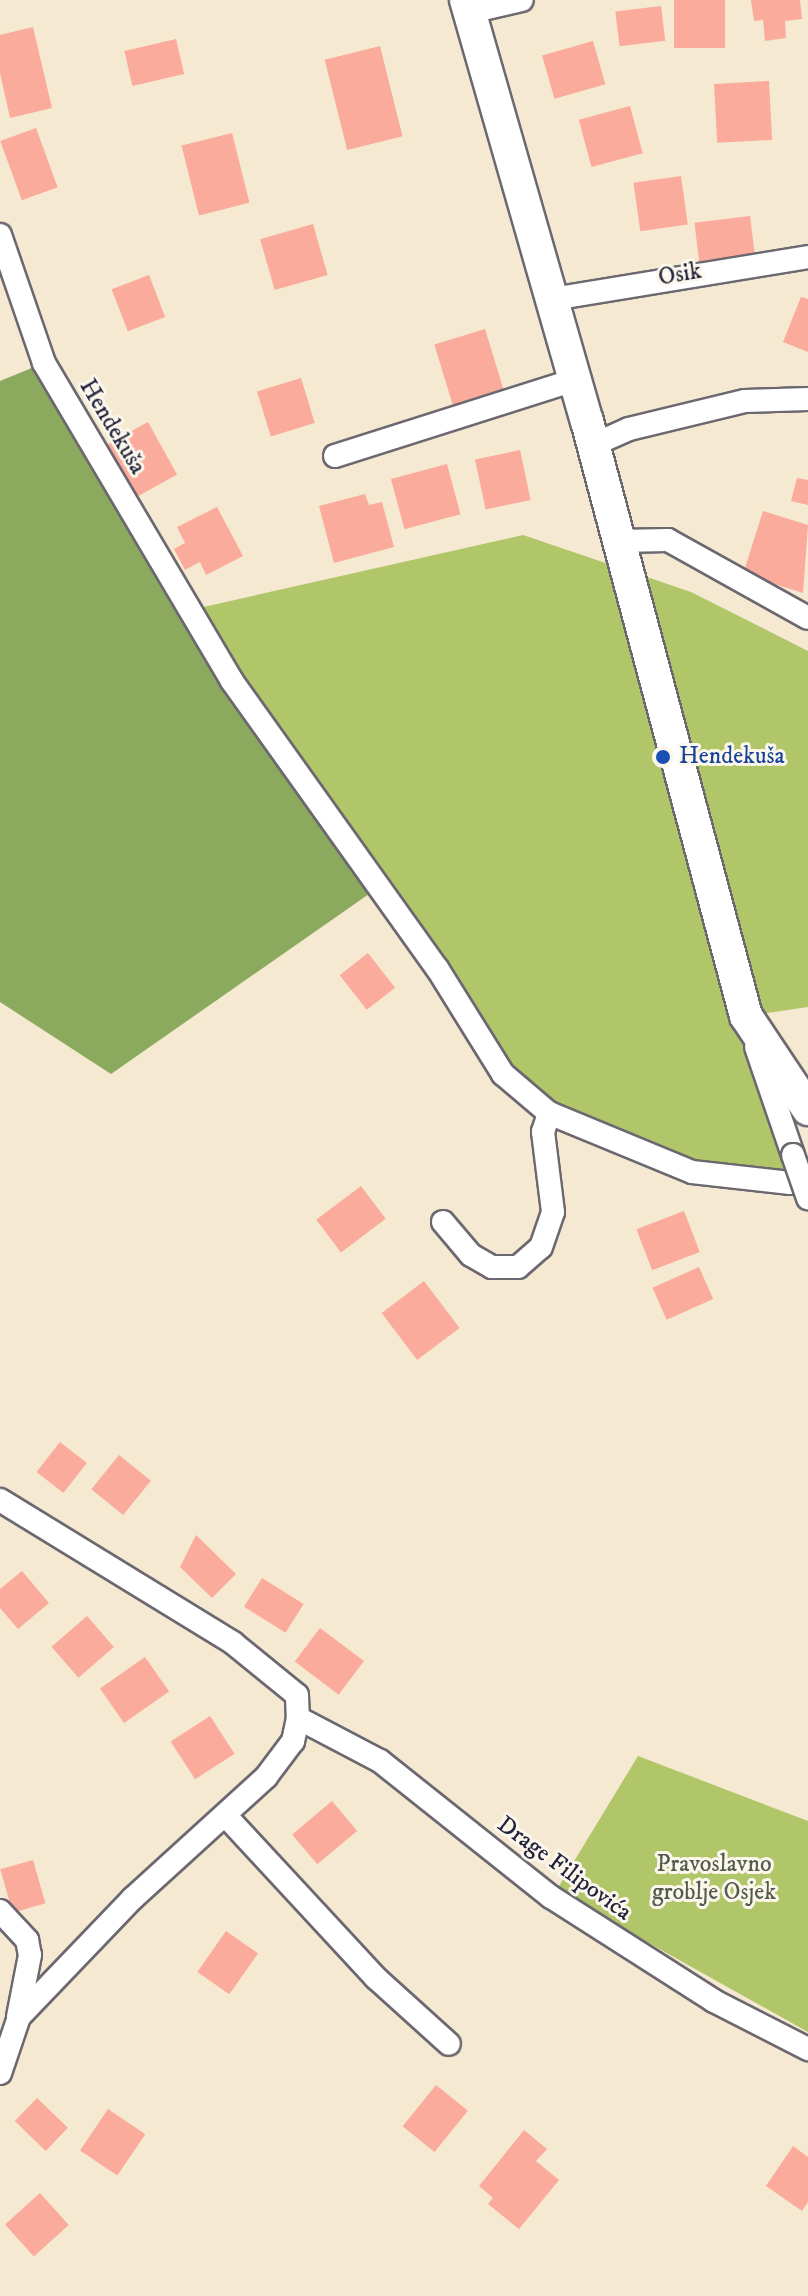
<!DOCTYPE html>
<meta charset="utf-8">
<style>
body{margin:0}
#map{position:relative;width:808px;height:2296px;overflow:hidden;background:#f5e9d2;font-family:"IM FELL DW Pica",serif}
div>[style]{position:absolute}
.green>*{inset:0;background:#b1c569}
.forest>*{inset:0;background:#8caa5d}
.building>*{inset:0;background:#fbab9b;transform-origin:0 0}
.roads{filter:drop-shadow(2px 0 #6c6870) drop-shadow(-2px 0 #6c6870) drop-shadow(0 2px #6c6870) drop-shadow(0 -2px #6c6870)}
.street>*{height:22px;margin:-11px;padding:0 11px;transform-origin:11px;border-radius:11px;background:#fff}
.secondary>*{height:32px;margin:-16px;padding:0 16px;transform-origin:16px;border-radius:16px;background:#fff}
.bridges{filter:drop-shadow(2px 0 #6c6870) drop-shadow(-2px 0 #6c6870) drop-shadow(0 2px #6c6870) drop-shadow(0 -2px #6c6870)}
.street-bridge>*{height:22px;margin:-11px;padding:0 11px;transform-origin:11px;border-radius:11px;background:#fff}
.dots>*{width:22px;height:22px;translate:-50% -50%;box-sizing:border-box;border:4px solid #fbf7ec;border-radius:50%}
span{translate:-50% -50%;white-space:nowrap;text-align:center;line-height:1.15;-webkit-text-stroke:6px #fbf7ec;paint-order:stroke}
.street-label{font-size:24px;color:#22223b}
.transit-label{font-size:24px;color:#164399}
.left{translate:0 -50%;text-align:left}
.park-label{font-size:24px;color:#545b4b}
</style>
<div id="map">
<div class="green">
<div style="clip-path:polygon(523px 535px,691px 592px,808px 651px,808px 1007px,746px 1016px,790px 1183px,692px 1172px,605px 1140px,503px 1074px,190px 610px)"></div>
<div style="clip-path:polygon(638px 1756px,808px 1821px,808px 2032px,556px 1891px)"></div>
</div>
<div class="forest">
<div style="clip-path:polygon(44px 363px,232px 681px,379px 887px,111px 1074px,0 1002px,0 381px)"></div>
</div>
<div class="building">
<div style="left:674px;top:0;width:51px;height:48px"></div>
<div style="clip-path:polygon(751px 0,800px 0,802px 19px,785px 21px,786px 38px,765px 41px,763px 20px,754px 21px)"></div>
<div style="left:661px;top:6px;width:35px;height:46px;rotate:83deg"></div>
<div style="clip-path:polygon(33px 27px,52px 108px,10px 118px,0 73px,0 35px)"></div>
<div style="left:176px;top:39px;width:36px;height:53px;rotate:77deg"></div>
<div style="left:593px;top:41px;width:45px;height:53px;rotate:74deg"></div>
<div style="left:380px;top:46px;width:93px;height:57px;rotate:76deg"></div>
<div style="left:769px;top:81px;width:59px;height:55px;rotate:87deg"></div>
<div style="left:630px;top:106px;width:49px;height:53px;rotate:75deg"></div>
<div style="left:36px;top:128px;width:63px;height:38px;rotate:70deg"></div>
<div style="left:232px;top:133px;width:72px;height:52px;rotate:76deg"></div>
<div style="left:681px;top:176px;width:49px;height:48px;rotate:82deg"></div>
<div style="left:750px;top:216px;width:39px;height:56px;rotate:83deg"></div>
<div style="left:313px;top:224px;width:53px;height:55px;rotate:74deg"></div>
<div style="left:149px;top:275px;width:45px;height:40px;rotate:69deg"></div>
<div style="clip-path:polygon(801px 297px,808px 299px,808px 352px,783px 342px)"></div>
<div style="left:485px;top:329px;width:63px;height:53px;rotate:73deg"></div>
<div style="left:301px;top:378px;width:47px;height:46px;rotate:73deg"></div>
<div style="left:148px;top:422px;width:60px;height:47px;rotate:61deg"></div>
<div style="left:520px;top:450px;width:51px;height:46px;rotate:78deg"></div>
<div style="left:447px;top:464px;width:52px;height:58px;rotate:75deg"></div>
<div style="clip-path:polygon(797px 478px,808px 480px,808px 505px,791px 501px)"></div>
<div style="clip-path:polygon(365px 494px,369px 505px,382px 502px,394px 547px,334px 563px,319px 506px)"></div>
<div style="clip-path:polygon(217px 507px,243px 556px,206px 575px,200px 562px,185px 570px,174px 549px,185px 543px,177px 527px)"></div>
<div style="clip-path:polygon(763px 511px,808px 525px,803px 593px,743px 574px)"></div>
<div style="left:368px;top:953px;width:44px;height:36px;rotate:52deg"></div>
<div style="left:361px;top:1186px;width:41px;height:56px;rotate:53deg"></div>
<div style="left:684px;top:1211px;width:44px;height:51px;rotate:69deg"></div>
<div style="left:699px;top:1267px;width:35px;height:51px;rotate:66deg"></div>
<div style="left:424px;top:1281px;width:59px;height:53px;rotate:53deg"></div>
<div style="left:60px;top:1442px;width:34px;height:38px;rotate:38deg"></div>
<div style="left:119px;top:1455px;width:41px;height:44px;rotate:39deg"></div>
<div style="clip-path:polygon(196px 1535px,236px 1574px,212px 1598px,180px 1567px)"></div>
<div style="clip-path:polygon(22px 1571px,49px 1603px,18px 1629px,0 1608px,0 1589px)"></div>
<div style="left:262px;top:1578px;width:49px;height:34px;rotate:32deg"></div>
<div style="left:87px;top:1616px;width:41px;height:47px;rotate:49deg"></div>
<div style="left:320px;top:1628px;width:55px;height:42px;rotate:37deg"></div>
<div style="left:145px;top:1657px;width:42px;height:55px;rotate:55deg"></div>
<div style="left:210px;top:1716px;width:45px;height:47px;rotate:57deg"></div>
<div style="left:332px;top:1801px;width:39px;height:52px;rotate:50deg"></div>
<div style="left:33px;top:1860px;width:45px;height:34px;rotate:74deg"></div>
<div style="left:226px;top:1931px;width:39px;height:50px;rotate:35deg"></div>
<div style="left:436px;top:2085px;width:41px;height:53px;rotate:39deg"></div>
<div style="left:37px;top:2098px;width:43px;height:32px;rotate:44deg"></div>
<div style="left:108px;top:2109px;width:45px;height:50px;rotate:34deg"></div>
<div style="clip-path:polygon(524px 2130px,547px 2149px,536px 2161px,559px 2180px,519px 2229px,488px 2204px,493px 2198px,479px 2186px)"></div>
<div style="clip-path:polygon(793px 2146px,808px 2157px,808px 2202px,802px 2211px,766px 2186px)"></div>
<div style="left:40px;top:2193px;width:43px;height:47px;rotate:48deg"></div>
</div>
<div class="roads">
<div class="street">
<div style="left:470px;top:12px;width:53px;rotate:-13deg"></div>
<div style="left:0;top:235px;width:135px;rotate:71deg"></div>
<div style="left:44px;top:363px;width:369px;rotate:59.4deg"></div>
<div style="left:232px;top:681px;width:353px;rotate:54.5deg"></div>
<div style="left:437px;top:968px;width:125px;rotate:58.1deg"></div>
<div style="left:503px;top:1074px;width:60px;rotate:40.3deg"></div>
<div style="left:549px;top:1113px;width:155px;rotate:22.4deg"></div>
<div style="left:692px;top:1172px;width:99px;rotate:6.4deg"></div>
<div style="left:790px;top:1183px;width:18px;rotate:-9deg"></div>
<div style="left:552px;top:299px;width:259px;rotate:-9.3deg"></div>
<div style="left:593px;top:445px;width:39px;rotate:-24deg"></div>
<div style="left:629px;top:429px;width:119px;rotate:-13.6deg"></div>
<div style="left:745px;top:401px;width:63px;rotate:-1.8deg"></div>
<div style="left:335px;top:456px;width:252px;rotate:-17.6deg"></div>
<div style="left:620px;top:541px;width:48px;rotate:-1.2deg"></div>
<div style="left:668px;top:540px;width:160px;rotate:29.1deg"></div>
<div style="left:756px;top:1047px;width:114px;rotate:71.1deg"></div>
<div style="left:443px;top:1222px;width:43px;rotate:49.7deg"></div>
<div style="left:471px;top:1255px;width:24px;rotate:30deg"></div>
<div style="left:492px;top:1267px;width:26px"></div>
<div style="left:518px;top:1267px;width:30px;rotate:-41deg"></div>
<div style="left:541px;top:1247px;width:37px;rotate:-71deg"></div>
<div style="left:553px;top:1212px;width:81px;rotate:-97.1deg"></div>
<div style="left:543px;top:1132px;width:20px;rotate:-72deg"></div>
<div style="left:0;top:1500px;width:273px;rotate:31.5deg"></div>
<div style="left:233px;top:1643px;width:82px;rotate:39.1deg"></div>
<div style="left:297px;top:1695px;width:23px;rotate:88deg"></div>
<div style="left:298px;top:1718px;width:24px;rotate:102deg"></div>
<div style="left:293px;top:1741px;width:45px;rotate:126.9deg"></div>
<div style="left:266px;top:1777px;width:180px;rotate:137.7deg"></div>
<div style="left:133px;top:1898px;width:165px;rotate:133.8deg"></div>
<div style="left:19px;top:2017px;width:59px;rotate:108.7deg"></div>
<div style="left:298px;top:1718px;width:93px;rotate:27.7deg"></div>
<div style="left:380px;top:1761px;width:218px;rotate:38.5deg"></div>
<div style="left:551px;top:1897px;width:193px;rotate:32.5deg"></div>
<div style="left:714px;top:2001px;width:106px;rotate:27.1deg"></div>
<div style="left:226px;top:1816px;width:221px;rotate:47.2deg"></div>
<div style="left:376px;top:1978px;width:98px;rotate:42.1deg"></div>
<div style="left:0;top:1911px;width:40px;rotate:47deg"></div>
<div style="left:27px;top:1940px;width:15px;rotate:79deg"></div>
<div style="left:30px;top:1955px;width:63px;rotate:101deg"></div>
</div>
<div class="secondary">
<div style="left:466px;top:0;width:438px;rotate:74deg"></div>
<div style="left:587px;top:421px;width:616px;rotate:75.04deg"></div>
<div style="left:746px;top:1016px;width:112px;rotate:56.3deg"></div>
</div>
</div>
<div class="bridges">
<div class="street-bridge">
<div style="left:793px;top:1155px;width:46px;rotate:70.8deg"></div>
</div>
</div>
<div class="dots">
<div style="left:663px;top:757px;background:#1a4fb4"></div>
</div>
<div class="street-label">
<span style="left:680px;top:275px;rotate:-10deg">Osik</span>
<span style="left:112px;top:427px;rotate:59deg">Hendekuša</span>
<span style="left:564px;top:1869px;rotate:36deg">Drage Filipovića</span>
</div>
<div class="transit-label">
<span class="left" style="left:679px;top:757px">Hendekuša</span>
</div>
<div class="park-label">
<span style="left:714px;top:1879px">Pravoslavno<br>groblje Osjek</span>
</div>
</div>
